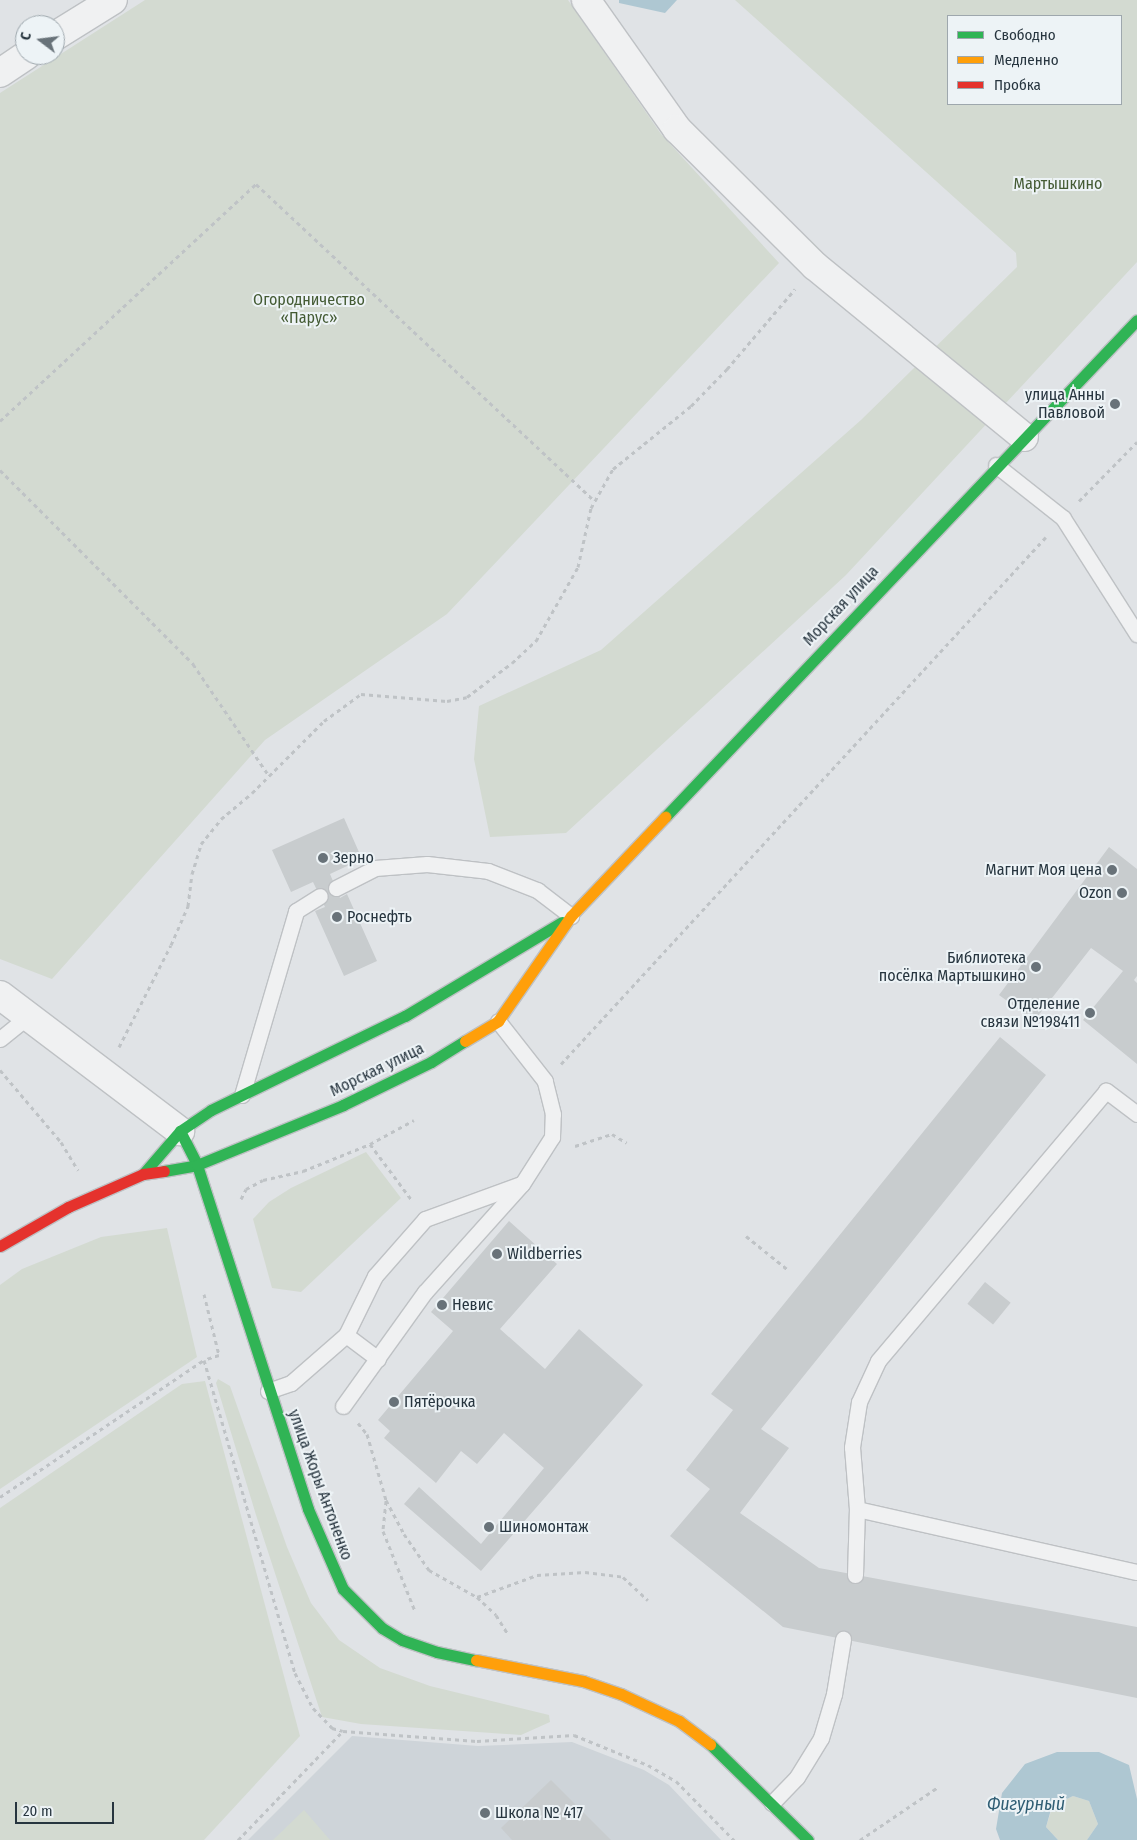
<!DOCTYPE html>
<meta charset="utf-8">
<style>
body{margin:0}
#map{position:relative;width:1137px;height:1840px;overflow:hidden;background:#e0e3e6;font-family:"Fira Sans Condensed",sans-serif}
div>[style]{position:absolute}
.built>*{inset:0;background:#ced4d9}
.green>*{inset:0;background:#d3dad1}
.water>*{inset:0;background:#aec7d2}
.building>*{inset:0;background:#c8ccce;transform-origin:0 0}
.path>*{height:3px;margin-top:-1.5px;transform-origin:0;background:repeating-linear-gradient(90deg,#bfc3c6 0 4px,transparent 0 8px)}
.roads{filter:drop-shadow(1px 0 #bec1c4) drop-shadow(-1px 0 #bec1c4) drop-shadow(0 1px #bec1c4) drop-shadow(0 -1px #bec1c4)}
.lane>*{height:15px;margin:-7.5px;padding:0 7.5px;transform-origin:7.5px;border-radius:7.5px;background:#f0f1f2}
.street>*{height:28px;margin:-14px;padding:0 14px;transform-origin:14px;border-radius:14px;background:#f0f1f2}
.fast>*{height:11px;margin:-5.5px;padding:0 5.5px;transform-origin:5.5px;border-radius:5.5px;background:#30b455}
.slow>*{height:11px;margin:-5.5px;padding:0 5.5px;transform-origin:5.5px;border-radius:5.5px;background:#ff9f0a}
.jam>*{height:11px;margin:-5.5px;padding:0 5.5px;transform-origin:5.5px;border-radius:5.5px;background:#e5322d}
.dots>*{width:14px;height:14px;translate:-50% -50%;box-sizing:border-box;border:2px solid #edf3f6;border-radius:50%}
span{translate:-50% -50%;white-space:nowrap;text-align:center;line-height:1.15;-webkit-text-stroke:4px #edf3f6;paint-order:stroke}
.park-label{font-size:16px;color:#445b34}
.poi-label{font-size:16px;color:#27353f}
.right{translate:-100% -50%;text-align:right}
.left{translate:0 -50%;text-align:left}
.street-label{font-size:16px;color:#27353f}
.water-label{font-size:18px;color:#305e74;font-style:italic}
.legend{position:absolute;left:947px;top:15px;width:175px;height:90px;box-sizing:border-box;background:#edf3f6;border:1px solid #9ea7ad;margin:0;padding:6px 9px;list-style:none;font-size:15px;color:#27353f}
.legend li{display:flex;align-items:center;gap:10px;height:25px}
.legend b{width:25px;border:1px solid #9ea7ad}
.north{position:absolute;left:15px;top:15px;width:50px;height:50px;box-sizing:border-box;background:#edf3f6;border:1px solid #9ea7ad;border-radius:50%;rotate:285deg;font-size:14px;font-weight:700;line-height:20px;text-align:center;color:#27353f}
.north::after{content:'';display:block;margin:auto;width:18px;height:22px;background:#687279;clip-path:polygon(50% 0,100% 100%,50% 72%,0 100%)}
.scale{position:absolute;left:15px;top:1802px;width:99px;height:22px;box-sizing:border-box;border:2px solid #27353f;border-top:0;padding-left:6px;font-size:15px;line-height:18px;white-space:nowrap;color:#27353f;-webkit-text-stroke:4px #edf3f6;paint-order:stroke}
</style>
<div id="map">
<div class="built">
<div style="clip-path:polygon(352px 1736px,478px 1746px,572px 1742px,644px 1770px,669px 1785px,721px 1840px,248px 1840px)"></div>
</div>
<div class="green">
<div style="clip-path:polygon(145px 0,568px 0,661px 134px,779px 263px,447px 614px,265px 740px,52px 979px,0 959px,0 93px)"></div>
<div style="clip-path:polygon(evenodd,735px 0,1137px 0,1137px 262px,846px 575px,566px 833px,490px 837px,474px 759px,479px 706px,601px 650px,861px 420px,1017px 267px,1016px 253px,735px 0,948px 16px,1121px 16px,1121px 104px,948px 104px,948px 16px)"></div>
<div style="clip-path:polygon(366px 1152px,401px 1198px,301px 1292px,272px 1288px,253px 1219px,269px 1202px,291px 1188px)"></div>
<div style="clip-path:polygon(167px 1228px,197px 1357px,0 1489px,0 1285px,22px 1269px,101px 1237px)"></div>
<div style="clip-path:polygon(218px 1379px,230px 1386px,287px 1547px,311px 1603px,339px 1640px,380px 1668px,430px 1686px,549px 1715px,550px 1722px,521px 1735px,361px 1724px,322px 1717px,256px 1515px,216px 1383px)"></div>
<div style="clip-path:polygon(205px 1381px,300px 1736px,204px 1840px,0 1840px,0 1508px,182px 1384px)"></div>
<div style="clip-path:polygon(1073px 1796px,1089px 1801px,1098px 1824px,1087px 1840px,1058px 1840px,1046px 1827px,1053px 1805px)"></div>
<div style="clip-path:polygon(304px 1810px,330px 1840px,273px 1840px)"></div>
</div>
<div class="water">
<div style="clip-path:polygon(619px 0,677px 0,665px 13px,619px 3px)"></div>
<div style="clip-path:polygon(1057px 1752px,1099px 1752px,1129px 1765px,1137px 1799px,1137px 1840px,1087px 1840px,1098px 1824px,1089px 1801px,1073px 1796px,1052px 1806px,1046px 1827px,1058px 1840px,1000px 1840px,996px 1829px,1002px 1793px,1025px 1764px)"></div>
</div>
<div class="building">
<div style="clip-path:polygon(344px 818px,362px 859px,330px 874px,340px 898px,347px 894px,377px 961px,344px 976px,315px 911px,325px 907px,313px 882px,291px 892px,272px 850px)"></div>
<div style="clip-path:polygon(1109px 847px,1137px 869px,1137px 976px,1134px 980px,1137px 983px,1137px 1064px,1083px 1020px,1123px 971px,1091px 948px,1034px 1021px,999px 995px)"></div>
<div style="clip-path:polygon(1000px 1037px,1046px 1075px,761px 1429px,789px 1448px,740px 1513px,819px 1568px,1137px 1627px,1137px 1698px,783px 1627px,670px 1536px,710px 1489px,686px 1470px,733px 1410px,711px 1394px)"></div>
<div style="clip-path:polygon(509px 1221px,557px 1264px,500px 1329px,545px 1369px,579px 1329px,643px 1385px,481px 1571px,404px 1504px,419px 1487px,481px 1544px,544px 1468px,504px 1433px,477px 1464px,461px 1451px,436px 1483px,384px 1438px,390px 1431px,378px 1420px,453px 1331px,431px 1312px)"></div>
<div style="left:985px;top:1282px;width:33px;height:28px;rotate:39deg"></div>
<div style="clip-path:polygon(551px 1780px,611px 1840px,512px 1840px,501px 1828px)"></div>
</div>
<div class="path">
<div style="left:0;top:421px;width:349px;rotate:-42.8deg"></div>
<div style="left:256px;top:184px;width:464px;rotate:43.1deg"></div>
<div style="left:0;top:470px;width:274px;rotate:45.1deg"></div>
<div style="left:193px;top:664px;width:135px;rotate:55.8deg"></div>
<div style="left:1079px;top:501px;width:83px;rotate:-45.5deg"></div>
<div style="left:119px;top:1047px;width:114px;rotate:-63deg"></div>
<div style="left:171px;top:945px;width:43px;rotate:-66.4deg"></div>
<div style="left:188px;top:906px;width:32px;rotate:-83deg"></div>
<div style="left:192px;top:874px;width:31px;rotate:-73deg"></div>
<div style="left:201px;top:844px;width:32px;rotate:-51deg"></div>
<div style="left:221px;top:819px;width:40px;rotate:-40deg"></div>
<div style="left:252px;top:793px;width:102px;rotate:-45deg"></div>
<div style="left:324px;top:721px;width:46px;rotate:-36.1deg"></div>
<div style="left:361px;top:694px;width:86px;rotate:4.7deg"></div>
<div style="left:447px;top:701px;width:20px;rotate:-11deg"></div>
<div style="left:467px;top:697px;width:56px;rotate:-37.1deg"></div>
<div style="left:512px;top:663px;width:33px;rotate:-43deg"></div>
<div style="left:536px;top:641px;width:85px;rotate:-60.4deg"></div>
<div style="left:578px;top:567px;width:60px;rotate:-77.6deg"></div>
<div style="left:591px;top:508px;width:45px;rotate:-60.6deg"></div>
<div style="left:613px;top:469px;width:100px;rotate:-38.9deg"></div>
<div style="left:691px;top:406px;width:52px;rotate:-45.8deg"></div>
<div style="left:727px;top:369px;width:105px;rotate:-49.6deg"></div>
<div style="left:561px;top:1064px;width:716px;rotate:-47.38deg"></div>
<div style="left:0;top:1070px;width:94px;rotate:49.7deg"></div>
<div style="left:61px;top:1142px;width:33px;rotate:59deg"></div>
<div style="left:370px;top:1144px;width:69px;rotate:53.3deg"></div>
<div style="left:575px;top:1146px;width:39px;rotate:-18deg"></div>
<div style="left:612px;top:1134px;width:17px;rotate:31deg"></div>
<div style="left:241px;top:1199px;width:11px;rotate:-63deg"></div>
<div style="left:246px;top:1189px;width:19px;rotate:-28deg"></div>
<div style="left:263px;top:1180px;width:41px;rotate:-12.7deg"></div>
<div style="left:303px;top:1171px;width:72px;rotate:-21.9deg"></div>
<div style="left:370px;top:1144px;width:50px;rotate:-28.6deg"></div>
<div style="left:746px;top:1236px;width:53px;rotate:38.8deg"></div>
<div style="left:204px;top:1294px;width:63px;rotate:76.2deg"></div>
<div style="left:219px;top:1355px;width:16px;rotate:162deg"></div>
<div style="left:204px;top:1360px;width:326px;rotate:73.8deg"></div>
<div style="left:295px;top:1673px;width:39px;rotate:63deg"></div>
<div style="left:313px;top:1708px;width:28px;rotate:46deg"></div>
<div style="left:332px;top:1728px;width:11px;rotate:15deg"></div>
<div style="left:343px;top:1731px;width:134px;rotate:4.3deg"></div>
<div style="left:477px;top:1741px;width:97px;rotate:-3.5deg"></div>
<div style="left:574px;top:1735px;width:80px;rotate:22.1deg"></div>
<div style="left:648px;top:1765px;width:32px;rotate:30deg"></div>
<div style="left:676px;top:1781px;width:83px;rotate:45.5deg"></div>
<div style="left:358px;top:1423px;width:14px;rotate:51deg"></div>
<div style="left:367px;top:1434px;width:69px;rotate:73.9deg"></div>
<div style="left:386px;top:1500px;width:38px;rotate:62deg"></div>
<div style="left:404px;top:1534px;width:44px;rotate:55.2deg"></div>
<div style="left:429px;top:1570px;width:55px;rotate:29.4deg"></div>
<div style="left:477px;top:1597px;width:64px;rotate:-20.1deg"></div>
<div style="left:537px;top:1575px;width:48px;rotate:-3.6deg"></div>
<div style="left:585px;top:1572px;width:38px;rotate:7deg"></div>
<div style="left:623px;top:1577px;width:34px;rotate:43deg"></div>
<div style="left:0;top:1497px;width:246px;rotate:-33.9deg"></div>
<div style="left:386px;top:1501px;width:30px;rotate:96deg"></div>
<div style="left:383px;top:1531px;width:86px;rotate:68.2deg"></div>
<div style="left:477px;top:1597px;width:26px;rotate:43deg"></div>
<div style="left:496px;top:1615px;width:22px;rotate:58deg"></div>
<div style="left:238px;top:1840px;width:151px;rotate:-46.1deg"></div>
<div style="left:860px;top:1840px;width:94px;rotate:-34.2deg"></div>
</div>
<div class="roads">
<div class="lane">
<div style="left:996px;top:465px;width:85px;rotate:38.3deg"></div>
<div style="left:1063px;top:518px;width:138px;rotate:57.5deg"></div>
<div style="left:336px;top:888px;width:44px;rotate:-27.1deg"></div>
<div style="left:375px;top:868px;width:52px;rotate:-4.4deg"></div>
<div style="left:427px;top:864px;width:61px;rotate:6.5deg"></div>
<div style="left:488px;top:871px;width:53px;rotate:21.2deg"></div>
<div style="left:537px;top:890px;width:43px;rotate:37.4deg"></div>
<div style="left:0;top:1039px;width:36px;rotate:-39deg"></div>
<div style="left:242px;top:1095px;width:192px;rotate:-73.6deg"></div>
<div style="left:296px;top:911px;width:28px;rotate:-32deg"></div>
<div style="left:1137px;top:1114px;width:39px;rotate:-143deg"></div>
<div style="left:1106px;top:1091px;width:353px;rotate:130.2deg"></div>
<div style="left:878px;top:1361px;width:45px;rotate:114.9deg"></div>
<div style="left:859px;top:1402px;width:46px;rotate:98.8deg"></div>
<div style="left:852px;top:1447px;width:62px;rotate:85.4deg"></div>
<div style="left:857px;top:1509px;width:287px;rotate:12.7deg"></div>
<div style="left:346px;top:1335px;width:40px;rotate:37deg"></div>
<div style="left:268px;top:1391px;width:24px;rotate:-19deg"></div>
<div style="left:291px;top:1383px;width:73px;rotate:-41.1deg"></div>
<div style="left:346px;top:1335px;width:66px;rotate:-63.8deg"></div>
<div style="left:375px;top:1276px;width:76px;rotate:-48.7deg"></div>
<div style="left:425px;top:1219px;width:102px;rotate:-20deg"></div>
<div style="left:343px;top:1406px;width:140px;rotate:-54.3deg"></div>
<div style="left:425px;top:1292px;width:145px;rotate:-48.1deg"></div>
<div style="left:522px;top:1184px;width:56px;rotate:-57.4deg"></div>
<div style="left:552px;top:1137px;width:23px;rotate:-88deg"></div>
<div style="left:553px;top:1114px;width:34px;rotate:-104deg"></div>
<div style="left:545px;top:1081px;width:76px;rotate:-128.1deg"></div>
<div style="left:855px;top:1575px;width:66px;rotate:-88.3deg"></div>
<div style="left:772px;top:1803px;width:36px;rotate:-46deg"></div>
<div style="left:797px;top:1777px;width:46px;rotate:-58.4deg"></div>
<div style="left:821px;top:1738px;width:46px;rotate:-73.5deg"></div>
<div style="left:834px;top:1694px;width:56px;rotate:-80.7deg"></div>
</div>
<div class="street">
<div style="left:586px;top:0;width:158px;rotate:54.8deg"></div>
<div style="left:677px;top:129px;width:194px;rotate:44.8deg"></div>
<div style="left:815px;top:266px;width:270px;rotate:39.3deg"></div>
<div style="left:55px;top:36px;width:68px;rotate:-31.8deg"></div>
<div style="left:0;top:73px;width:32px;rotate:-34deg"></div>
<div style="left:0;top:995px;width:226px;rotate:37.1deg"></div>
</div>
<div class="fast">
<div style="left:665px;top:817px;width:685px;rotate:-46.48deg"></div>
<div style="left:180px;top:1131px;width:38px;rotate:63deg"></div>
<div style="left:197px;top:1165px;width:361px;rotate:72.1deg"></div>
<div style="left:308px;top:1509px;width:87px;rotate:66.4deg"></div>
<div style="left:343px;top:1589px;width:55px;rotate:45deg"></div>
<div style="left:382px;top:1628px;width:23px;rotate:31deg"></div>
<div style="left:402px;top:1640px;width:37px;rotate:19deg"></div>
<div style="left:437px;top:1652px;width:40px;rotate:12deg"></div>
<div style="left:164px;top:1171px;width:34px;rotate:-10deg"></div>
<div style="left:197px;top:1165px;width:158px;rotate:-22.3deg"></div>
<div style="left:343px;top:1105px;width:98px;rotate:-26deg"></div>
<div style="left:431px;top:1062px;width:40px;rotate:-32deg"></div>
<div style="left:143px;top:1174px;width:57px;rotate:-49.3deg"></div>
<div style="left:180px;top:1131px;width:37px;rotate:-34deg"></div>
<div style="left:211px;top:1110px;width:216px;rotate:-25.9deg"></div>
<div style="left:405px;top:1016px;width:183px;rotate:-30.9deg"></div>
<div style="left:710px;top:1744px;width:137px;rotate:44.4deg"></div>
</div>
<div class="slow">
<div style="left:465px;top:1041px;width:39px;rotate:-31deg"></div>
<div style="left:498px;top:1021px;width:128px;rotate:-55.2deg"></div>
<div style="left:571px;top:916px;width:137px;rotate:-46.5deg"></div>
<div style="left:476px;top:1660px;width:109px;rotate:11.1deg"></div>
<div style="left:583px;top:1681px;width:40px;rotate:18.9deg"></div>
<div style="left:621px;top:1694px;width:64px;rotate:25deg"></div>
<div style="left:679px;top:1721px;width:39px;rotate:37deg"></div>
</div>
<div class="jam">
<div style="left:0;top:1246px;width:78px;rotate:-29.8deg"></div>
<div style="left:68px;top:1207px;width:82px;rotate:-23.7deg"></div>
<div style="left:143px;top:1174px;width:21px;rotate:-8deg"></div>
</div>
</div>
<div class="dots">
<div style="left:1115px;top:404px;background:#687279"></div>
<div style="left:323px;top:858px;background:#687279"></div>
<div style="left:1112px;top:870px;background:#687279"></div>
<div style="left:1122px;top:893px;background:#687279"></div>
<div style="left:337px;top:917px;background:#687279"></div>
<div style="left:1036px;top:967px;background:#687279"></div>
<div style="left:1090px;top:1013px;background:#687279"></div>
<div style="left:497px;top:1254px;background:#687279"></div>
<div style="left:442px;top:1305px;background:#687279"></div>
<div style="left:394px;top:1402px;background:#687279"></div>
<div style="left:489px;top:1527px;background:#687279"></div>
<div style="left:485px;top:1813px;background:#687279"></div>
</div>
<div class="park-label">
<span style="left:1058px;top:184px">Мартышкино</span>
<span style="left:309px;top:309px">Огородничество<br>«Парус»</span>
</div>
<div class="poi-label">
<span class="right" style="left:1105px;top:404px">улица Анны<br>Павловой</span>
<span class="left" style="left:333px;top:858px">Зерно</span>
<span class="right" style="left:1102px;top:870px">Магнит Моя цена</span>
<span class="right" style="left:1112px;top:893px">Ozon</span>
<span class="left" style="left:347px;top:917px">Роснефть</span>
<span class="right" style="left:1026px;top:967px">Библиотека<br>посёлка Мартышкино</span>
<span class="right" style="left:1080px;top:1013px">Отделение<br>связи №198411</span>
<span class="left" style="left:507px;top:1254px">Wildberries</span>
<span class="left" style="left:452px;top:1305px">Невис</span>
<span class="left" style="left:404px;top:1402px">Пятёрочка</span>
<span class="left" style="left:499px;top:1527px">Шиномонтаж</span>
<span class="left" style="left:495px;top:1813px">Школа № 417</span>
</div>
<div class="street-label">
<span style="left:841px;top:606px;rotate:-47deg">Морская улица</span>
<span style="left:377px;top:1070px;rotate:-26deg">Морская улица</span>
<span style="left:320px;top:1485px;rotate:70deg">улица Жоры Антоненко</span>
</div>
<div class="water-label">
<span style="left:1026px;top:1804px">Фигурный</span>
</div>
<ul class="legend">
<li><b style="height:6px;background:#30b455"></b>Свободно</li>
<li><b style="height:6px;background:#ff9f0a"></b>Медленно</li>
<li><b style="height:6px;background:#e5322d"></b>Пробка</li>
</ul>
<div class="north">С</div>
<div class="scale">20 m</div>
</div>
